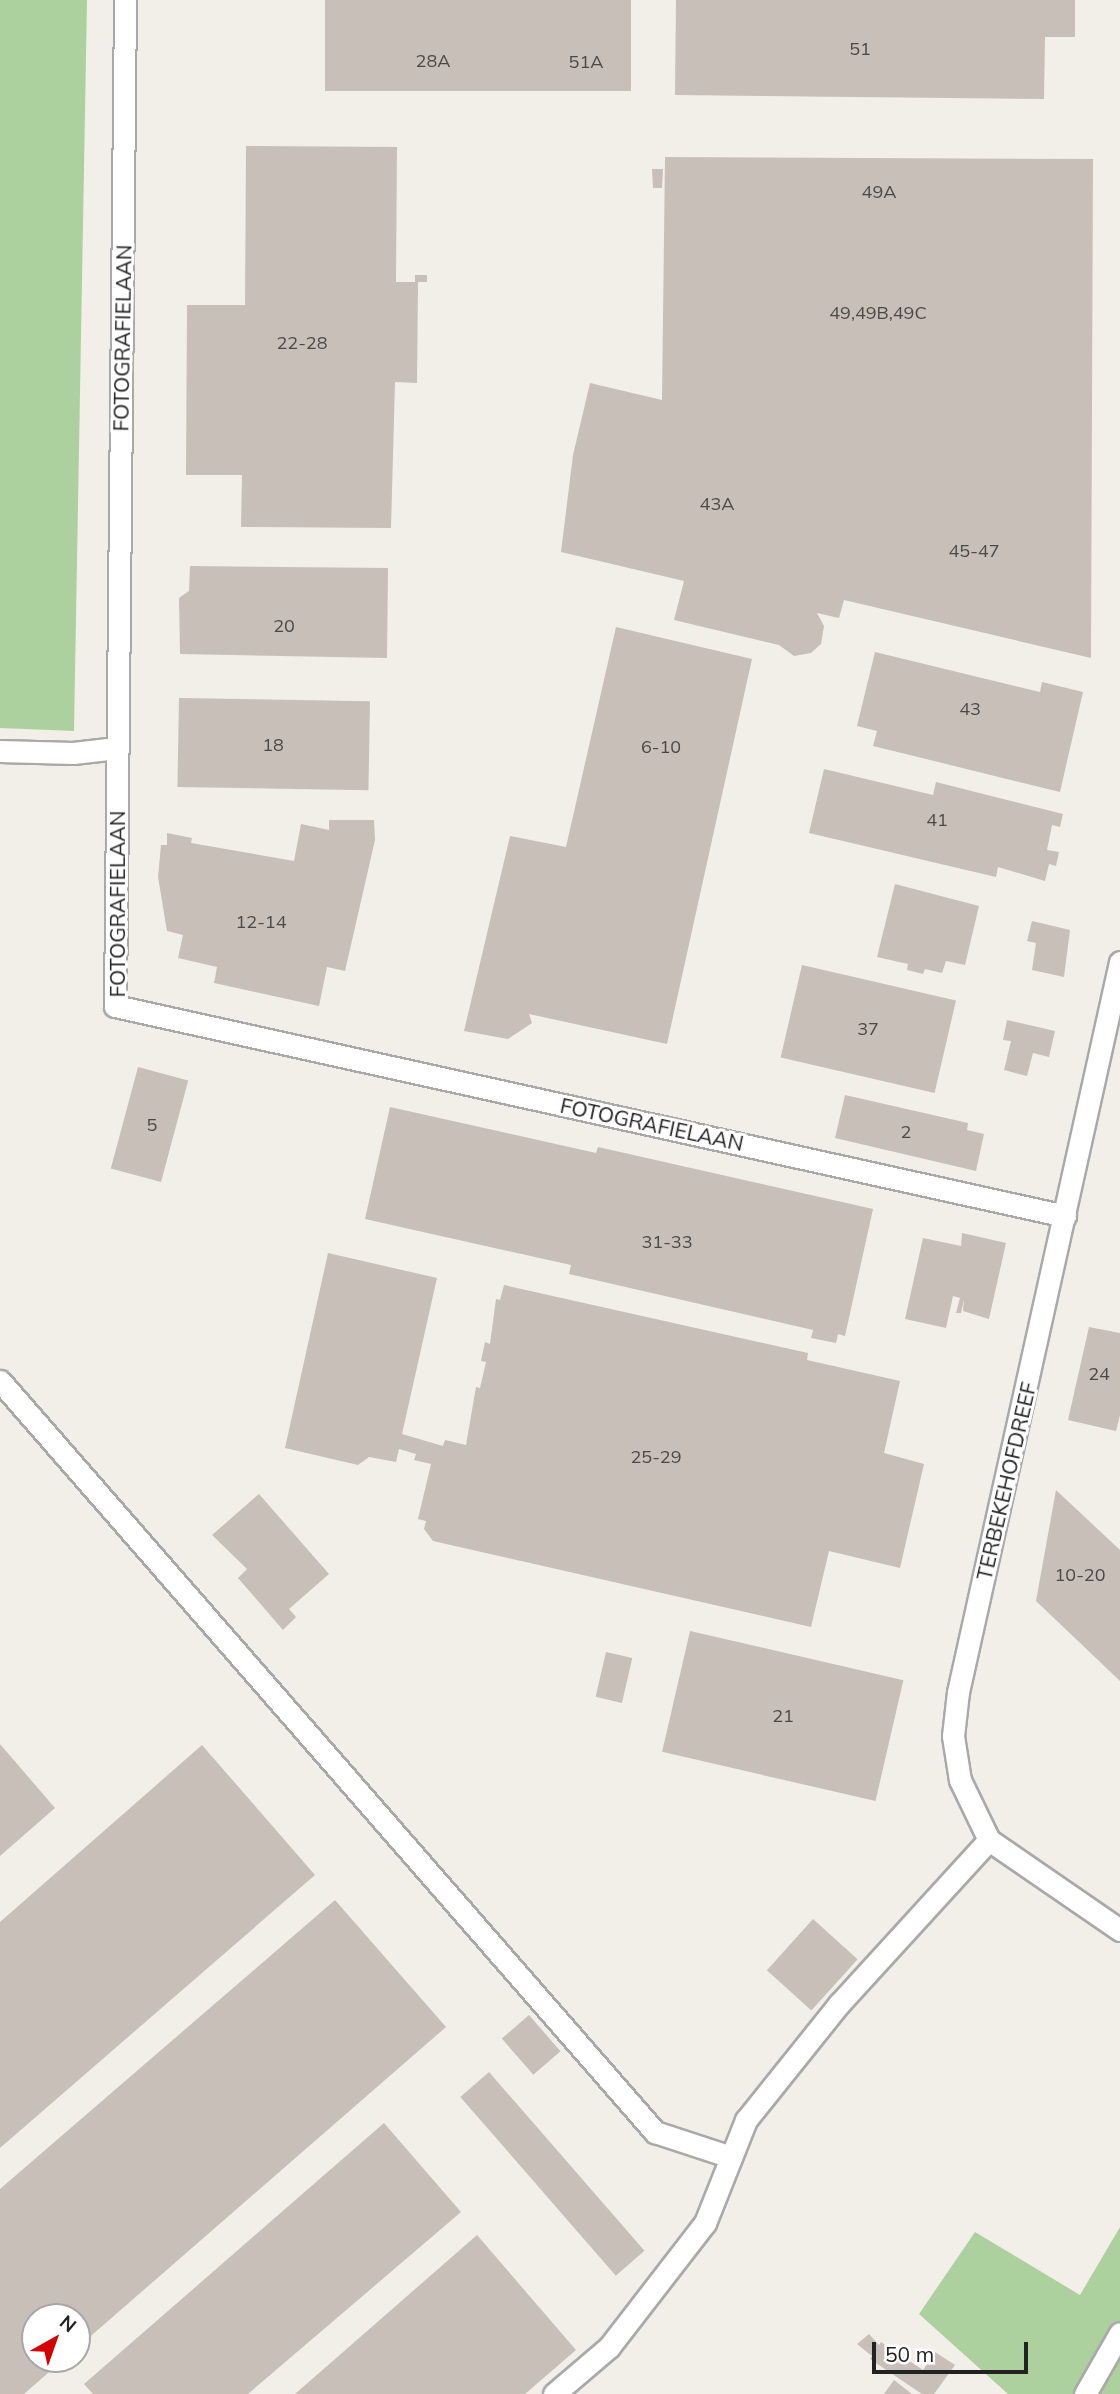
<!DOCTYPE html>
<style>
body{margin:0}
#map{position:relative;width:1120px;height:2394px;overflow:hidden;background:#f2efe9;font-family:Mulish,sans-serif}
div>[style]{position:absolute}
.forest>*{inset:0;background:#add19e}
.building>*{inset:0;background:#c7bfb8;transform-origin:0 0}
.roads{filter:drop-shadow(2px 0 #a9a9a9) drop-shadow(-2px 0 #a9a9a9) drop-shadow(0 2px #a9a9a9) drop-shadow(0 -2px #a9a9a9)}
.minor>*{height:21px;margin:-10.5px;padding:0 10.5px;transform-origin:10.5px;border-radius:10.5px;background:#fff}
span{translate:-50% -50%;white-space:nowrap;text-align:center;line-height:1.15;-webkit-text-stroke:6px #fff;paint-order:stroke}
.number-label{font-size:18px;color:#4b4948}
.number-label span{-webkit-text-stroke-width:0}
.street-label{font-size:21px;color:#222}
.north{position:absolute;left:21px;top:2303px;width:70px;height:70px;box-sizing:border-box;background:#fff;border:2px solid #a7a7a7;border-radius:50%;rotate:40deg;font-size:19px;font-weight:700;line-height:28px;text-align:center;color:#222}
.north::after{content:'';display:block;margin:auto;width:24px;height:32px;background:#d40000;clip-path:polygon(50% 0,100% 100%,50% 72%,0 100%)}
.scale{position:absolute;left:872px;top:2342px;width:156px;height:32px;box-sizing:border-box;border:4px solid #222;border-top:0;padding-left:9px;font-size:21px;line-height:24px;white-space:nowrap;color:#222;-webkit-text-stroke:5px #fff;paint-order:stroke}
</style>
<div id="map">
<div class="forest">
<div style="clip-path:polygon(0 0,87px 0,74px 731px,0 728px)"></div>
<div style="clip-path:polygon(1120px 2227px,1120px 2394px,1008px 2394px,919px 2314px,975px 2232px,1080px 2295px)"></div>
</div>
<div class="building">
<div style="left:325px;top:0;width:306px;height:91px"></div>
<div style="clip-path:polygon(676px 0,1075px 0,1075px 37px,1045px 37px,1044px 99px,675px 95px)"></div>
<div style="clip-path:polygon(246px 146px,397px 147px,396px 282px,415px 282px,415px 275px,427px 275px,427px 282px,418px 282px,417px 383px,395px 382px,391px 528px,241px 527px,242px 475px,186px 475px,187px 305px,245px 305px)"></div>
<div style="clip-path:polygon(665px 157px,1093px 159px,1091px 658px,844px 600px,839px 618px,817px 613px,824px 626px,821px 644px,811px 653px,794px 656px,779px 645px,674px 620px,684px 581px,561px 552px,573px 455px,590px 383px,662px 400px)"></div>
<div style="clip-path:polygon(652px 169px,663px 169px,662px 188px,653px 188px)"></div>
<div style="clip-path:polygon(190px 566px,388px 568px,387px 658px,180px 654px,179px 598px,189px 591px)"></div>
<div style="clip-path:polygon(616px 627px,752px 659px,667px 1044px,529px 1014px,532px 1023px,508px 1039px,464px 1031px,510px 836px,566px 847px)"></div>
<div style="clip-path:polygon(875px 652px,1040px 692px,1042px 682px,1083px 692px,1060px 792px,873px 746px,877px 731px,857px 726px)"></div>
<div style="left:179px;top:698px;width:191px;height:89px;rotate:1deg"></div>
<div style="clip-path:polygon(824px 769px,933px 795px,936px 782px,1063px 814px,1060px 827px,1052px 825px,1047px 850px,1059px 852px,1056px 866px,1049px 864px,1045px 881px,998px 867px,996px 877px,809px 833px)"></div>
<div style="clip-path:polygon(329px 820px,374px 820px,375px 840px,345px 971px,327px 967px,319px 1006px,214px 983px,217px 967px,178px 958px,183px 935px,167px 931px,158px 877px,161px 845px,167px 845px,167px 833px,192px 838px,191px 843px,294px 861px,301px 824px,329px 830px)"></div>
<div style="clip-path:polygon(895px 884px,979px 906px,965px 965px,946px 961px,942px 973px,925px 969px,923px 974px,907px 970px,908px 964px,877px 957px)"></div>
<div style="clip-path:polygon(1032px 921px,1070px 930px,1064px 977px,1032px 970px,1036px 943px,1027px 941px)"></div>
<div style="left:802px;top:965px;width:158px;height:95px;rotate:13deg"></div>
<div style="clip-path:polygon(1007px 1020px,1055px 1031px,1049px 1057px,1033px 1053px,1027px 1076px,1004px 1070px,1011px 1041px,1003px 1040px)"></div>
<div style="left:138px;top:1067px;width:52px;height:105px;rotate:15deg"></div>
<div style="clip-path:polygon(845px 1095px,968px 1123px,967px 1130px,984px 1134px,976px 1171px,835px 1138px)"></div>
<div style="clip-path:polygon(390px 1107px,596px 1153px,598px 1147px,873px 1209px,845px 1336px,838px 1334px,836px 1343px,811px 1338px,813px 1330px,569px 1274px,571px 1265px,365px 1219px)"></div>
<div style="clip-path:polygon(962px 1233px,1006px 1243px,989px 1319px,963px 1311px,964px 1299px,961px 1313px,956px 1313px,960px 1298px,953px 1296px,946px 1328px,905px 1319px,923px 1238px,961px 1246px)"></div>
<div style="clip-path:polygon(328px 1253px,437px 1278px,402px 1434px,436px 1444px,443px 1446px,445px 1440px,466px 1445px,476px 1387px,480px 1388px,486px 1362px,481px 1361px,485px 1342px,490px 1344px,496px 1299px,500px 1300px,504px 1285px,808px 1353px,807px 1360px,900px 1381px,884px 1453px,924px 1464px,900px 1568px,829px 1551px,811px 1627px,433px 1541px,424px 1529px,426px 1521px,418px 1519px,431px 1464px,414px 1460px,416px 1454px,399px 1449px,396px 1462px,369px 1457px,358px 1465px,285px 1448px)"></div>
<div style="clip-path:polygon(1089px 1327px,1120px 1333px,1120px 1415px,1116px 1431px,1068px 1420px)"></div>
<div style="clip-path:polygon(1056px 1490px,1120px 1550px,1120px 1681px,1036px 1601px)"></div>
<div style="clip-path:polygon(259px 1494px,329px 1574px,289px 1609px,296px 1617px,283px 1630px,238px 1578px,247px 1569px,212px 1535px)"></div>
<div style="left:690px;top:1631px;width:219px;height:124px;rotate:13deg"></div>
<div style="left:606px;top:1652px;width:27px;height:46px;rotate:13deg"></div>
<div style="clip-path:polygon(0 1744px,55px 1808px,0 1856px)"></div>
<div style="clip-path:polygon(202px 1745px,315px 1875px,0 2148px,0 1922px)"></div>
<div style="clip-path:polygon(335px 1900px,446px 2027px,77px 2348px,77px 2317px,35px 2317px,35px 2359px,64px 2359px,24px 2394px,0 2394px,0 2189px)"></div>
<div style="left:813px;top:1919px;width:60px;height:69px;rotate:42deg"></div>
<div style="left:529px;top:2015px;width:48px;height:36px;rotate:49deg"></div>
<div style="left:489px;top:2072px;width:237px;height:38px;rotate:49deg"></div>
<div style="clip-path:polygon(384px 2123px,461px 2212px,248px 2394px,93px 2394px,84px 2384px)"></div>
<div style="clip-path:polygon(477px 2235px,576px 2350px,525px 2394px,295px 2394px)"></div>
<div style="clip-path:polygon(869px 2334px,879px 2345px,881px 2342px,923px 2370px,935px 2352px,955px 2365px,934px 2394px,922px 2394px,870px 2359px,872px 2356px,857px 2344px)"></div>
<div style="clip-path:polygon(894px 2380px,912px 2394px,884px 2394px)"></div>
</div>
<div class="roads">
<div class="minor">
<div style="left:125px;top:0;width:1006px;rotate:90.57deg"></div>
<div style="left:115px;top:1006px;width:973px;rotate:12.46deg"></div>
<div style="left:0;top:751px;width:73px;rotate:1.6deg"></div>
<div style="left:73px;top:753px;width:44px;rotate:-6.5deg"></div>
<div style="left:1120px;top:962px;width:748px;rotate:102.51deg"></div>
<div style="left:958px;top:1692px;width:44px;rotate:96.5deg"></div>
<div style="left:953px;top:1736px;width:45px;rotate:81deg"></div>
<div style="left:960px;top:1780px;width:67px;rotate:64.2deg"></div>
<div style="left:989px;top:1840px;width:159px;rotate:34.5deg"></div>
<div style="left:0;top:1381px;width:997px;rotate:48.91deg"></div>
<div style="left:655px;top:2132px;width:80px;rotate:18.2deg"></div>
<div style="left:554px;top:2394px;width:72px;rotate:-40.5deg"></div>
<div style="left:609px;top:2347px;width:157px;rotate:-52.3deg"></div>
<div style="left:705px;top:2223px;width:111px;rotate:-68.3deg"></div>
<div style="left:746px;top:2120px;width:149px;rotate:-51.3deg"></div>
<div style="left:839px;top:2004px;width:222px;rotate:-47.6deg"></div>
<div style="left:1085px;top:2394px;width:70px;rotate:-60.2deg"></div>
</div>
</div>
<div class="number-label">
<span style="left:860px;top:49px">51</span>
<span style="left:433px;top:61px">28A</span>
<span style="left:586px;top:62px">51A</span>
<span style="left:879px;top:192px">49A</span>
<span style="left:878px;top:313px">49,49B,49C</span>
<span style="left:302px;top:343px">22-28</span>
<span style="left:717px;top:504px">43A</span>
<span style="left:974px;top:551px">45-47</span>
<span style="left:284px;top:626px">20</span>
<span style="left:970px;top:709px">43</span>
<span style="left:273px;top:745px">18</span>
<span style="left:661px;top:747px">6-10</span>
<span style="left:937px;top:820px">41</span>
<span style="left:261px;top:922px">12-14</span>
<span style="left:868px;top:1029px">37</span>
<span style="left:152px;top:1125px">5</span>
<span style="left:906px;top:1132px">2</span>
<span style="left:667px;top:1242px">31-33</span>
<span style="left:1099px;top:1374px">24</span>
<span style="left:656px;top:1457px">25-29</span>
<span style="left:1080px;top:1575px">10-20</span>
<span style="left:783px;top:1716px">21</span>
</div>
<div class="street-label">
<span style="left:122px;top:338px;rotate:-89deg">FOTOGRAFIELAAN</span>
<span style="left:117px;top:904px;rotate:-90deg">FOTOGRAFIELAAN</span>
<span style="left:652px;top:1124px;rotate:12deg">FOTOGRAFIELAAN</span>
<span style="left:1006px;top:1481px;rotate:-77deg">TERBEKEHOFDREEF</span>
</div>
<div class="north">N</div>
<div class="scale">50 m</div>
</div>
